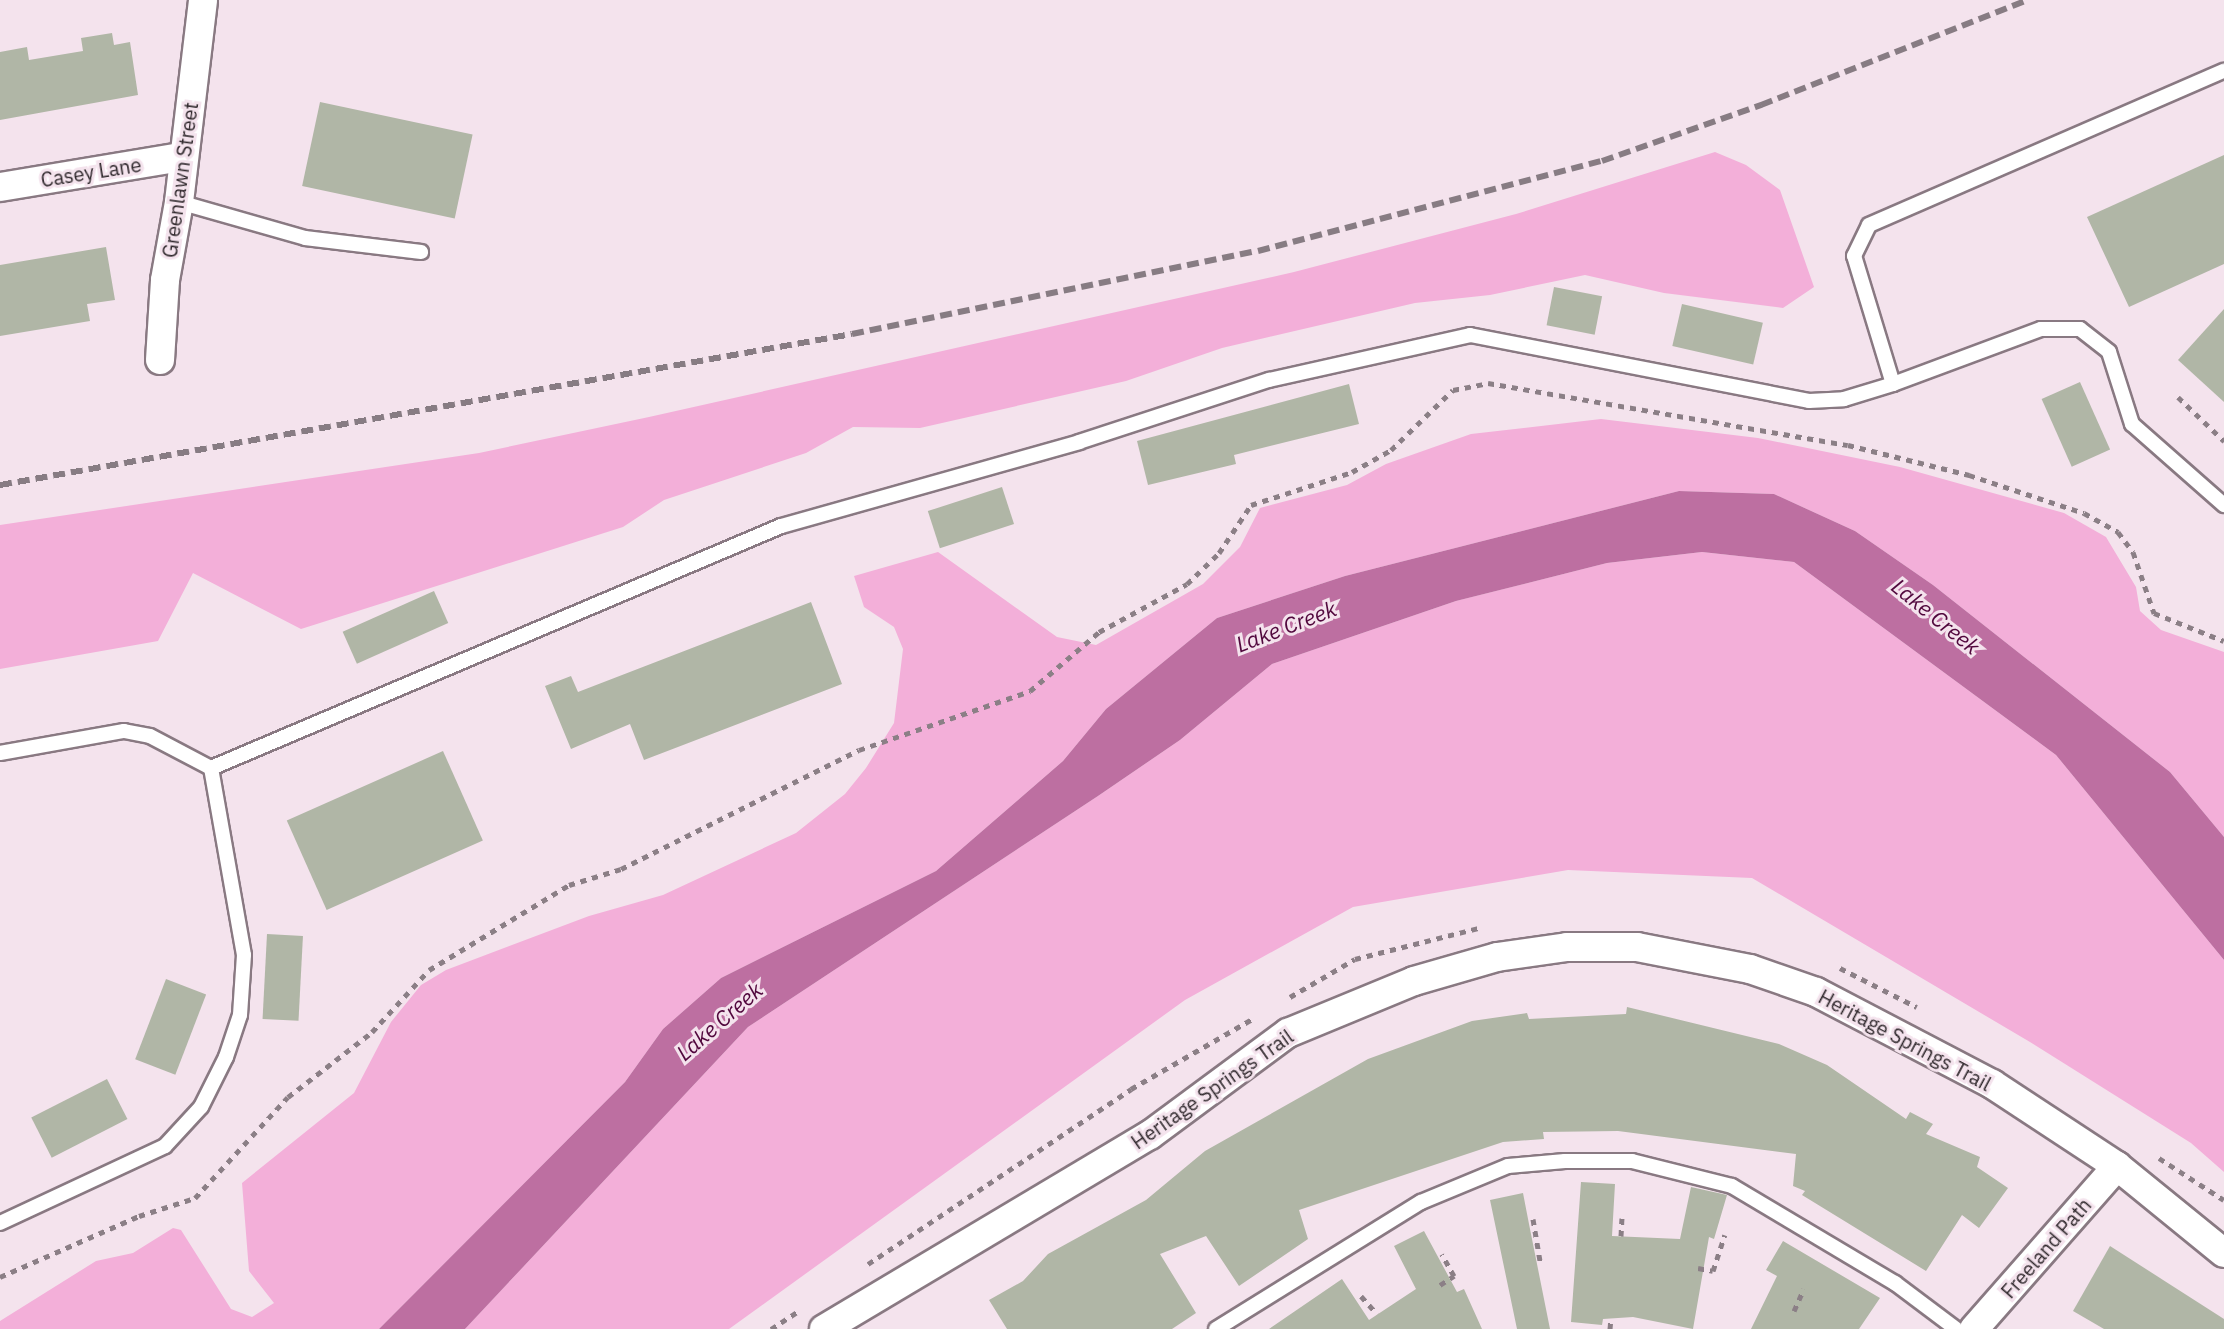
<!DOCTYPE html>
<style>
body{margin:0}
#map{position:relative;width:2224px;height:1329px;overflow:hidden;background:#f4e3ed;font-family:"IBM Plex Sans",sans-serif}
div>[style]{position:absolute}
.green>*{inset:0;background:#f3afd9}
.water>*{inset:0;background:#bd6fa1}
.building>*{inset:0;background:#b0b6a6;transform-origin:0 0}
.path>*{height:5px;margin-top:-2.5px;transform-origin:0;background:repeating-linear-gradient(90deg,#8b7f86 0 6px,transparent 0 12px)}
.roads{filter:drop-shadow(2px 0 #897982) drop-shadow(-2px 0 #897982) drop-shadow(0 2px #897982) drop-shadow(0 -2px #897982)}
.service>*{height:14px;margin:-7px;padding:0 7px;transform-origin:7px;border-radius:7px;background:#fff}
.minor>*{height:28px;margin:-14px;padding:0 14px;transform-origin:14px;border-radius:14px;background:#fff}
.rail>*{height:6px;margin-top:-3px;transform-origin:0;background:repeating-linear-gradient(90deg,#877c83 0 12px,transparent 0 18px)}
span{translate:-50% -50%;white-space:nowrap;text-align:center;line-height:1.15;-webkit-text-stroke:6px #f4e3ed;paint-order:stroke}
.street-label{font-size:20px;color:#2f282c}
.water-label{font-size:22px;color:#51073d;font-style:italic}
</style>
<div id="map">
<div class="green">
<div style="clip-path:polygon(1715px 152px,1746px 165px,1780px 190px,1814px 287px,1783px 308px,1664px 293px,1585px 275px,1490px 295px,1415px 303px,1222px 348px,1126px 381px,920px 428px,853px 427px,806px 453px,664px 500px,623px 527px,301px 629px,193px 573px,158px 641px,0 669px,0 525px,479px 453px,649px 417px,1294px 272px,1516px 214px)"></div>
<div style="clip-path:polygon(1601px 419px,1758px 438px,1900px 467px,2064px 513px,2106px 537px,2136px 587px,2140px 611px,2161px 630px,2224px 652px,2224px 837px,2170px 772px,1933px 585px,1855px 531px,1774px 494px,1679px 491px,1345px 576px,1217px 618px,1106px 709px,1063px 761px,936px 871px,721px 978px,663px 1029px,625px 1082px,379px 1329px,0 1329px,0 1321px,96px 1261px,133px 1253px,173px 1228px,181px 1230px,231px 1309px,252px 1317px,274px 1303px,249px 1271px,242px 1183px,354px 1093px,391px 1022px,421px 985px,446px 970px,589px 916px,663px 895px,796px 833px,845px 794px,866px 768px,894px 723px,903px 649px,894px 627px,864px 607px,854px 576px,938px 552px,1057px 637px,1096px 645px,1203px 584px,1240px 547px,1260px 508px,1347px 485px,1386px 464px,1471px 434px)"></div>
<div style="clip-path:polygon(1702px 552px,1794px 562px,2056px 755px,2224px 960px,2224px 1172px,2191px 1143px,2030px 1042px,1752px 878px,1568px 870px,1353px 907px,1185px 1000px,729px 1329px,465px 1329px,748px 1027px,1098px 796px,1180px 740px,1272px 664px,1456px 601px,1607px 563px)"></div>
</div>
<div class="water">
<div style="clip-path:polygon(1679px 491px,1774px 494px,1855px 531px,1933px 585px,2170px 772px,2224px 837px,2224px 960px,2056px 755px,1794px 562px,1702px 552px,1607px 563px,1456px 601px,1272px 664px,1180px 740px,1098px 796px,748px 1027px,465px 1329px,379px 1329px,625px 1082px,663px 1029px,721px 978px,936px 871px,1063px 761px,1106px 709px,1217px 618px,1345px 576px)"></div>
</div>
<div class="building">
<div style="clip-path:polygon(112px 33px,114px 45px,130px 42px,138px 95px,0 120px,0 52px,27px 47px,29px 60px,83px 51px,81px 38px)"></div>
<div style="left:320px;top:102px;width:156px;height:86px;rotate:12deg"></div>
<div style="clip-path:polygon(2224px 155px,2224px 264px,2129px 307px,2087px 217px)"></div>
<div style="clip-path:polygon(106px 247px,115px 300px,87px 304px,90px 321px,0 336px,0 265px)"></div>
<div style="left:1554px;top:287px;width:49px;height:39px;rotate:11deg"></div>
<div style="left:1682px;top:304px;width:83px;height:43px;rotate:13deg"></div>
<div style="clip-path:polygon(2224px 309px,2224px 402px,2178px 360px)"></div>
<div style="left:2080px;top:382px;width:74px;height:42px;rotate:66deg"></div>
<div style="clip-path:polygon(1349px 384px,1359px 424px,1234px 455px,1236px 464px,1148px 485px,1137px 441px)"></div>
<div style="left:1002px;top:487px;width:39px;height:78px;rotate:72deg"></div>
<div style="left:434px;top:591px;width:35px;height:100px;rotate:66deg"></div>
<div style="clip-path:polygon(811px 602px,842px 684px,644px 760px,630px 724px,571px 749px,545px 686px,571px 676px,578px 692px)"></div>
<div style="left:443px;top:751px;width:98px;height:171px;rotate:66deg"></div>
<div style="left:267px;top:934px;width:36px;height:85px;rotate:3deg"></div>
<div style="left:166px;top:979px;width:43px;height:86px;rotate:21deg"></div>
<div style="clip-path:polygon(1627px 1007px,1779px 1044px,1827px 1065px,1906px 1119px,1910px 1112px,1933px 1124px,1926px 1134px,1980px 1157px,1977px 1167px,2008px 1188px,1979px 1228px,1962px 1215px,1926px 1271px,1802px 1195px,1805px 1191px,1793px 1186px,1796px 1154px,1618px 1131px,1543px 1132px,1544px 1139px,1503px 1142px,1299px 1210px,1308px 1239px,1239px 1286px,1206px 1236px,1160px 1254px,1196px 1313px,1172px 1329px,1007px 1329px,989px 1300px,1023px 1281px,1048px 1254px,1146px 1200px,1205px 1151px,1368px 1059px,1472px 1021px,1527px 1013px,1529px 1019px,1626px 1014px)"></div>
<div style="left:107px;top:1079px;width:45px;height:85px;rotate:63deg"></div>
<div style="clip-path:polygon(1581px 1182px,1615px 1184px,1612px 1236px,1680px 1239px,1691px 1187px,1727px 1195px,1714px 1239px,1709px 1237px,1693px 1329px,1633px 1317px,1603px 1319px,1602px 1325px,1571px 1322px)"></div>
<div style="clip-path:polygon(1523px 1193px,1529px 1224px,1550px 1329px,1517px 1329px,1490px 1200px)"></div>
<div style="clip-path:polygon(1424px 1231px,1457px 1292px,1464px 1289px,1482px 1329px,1269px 1329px,1342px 1279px,1369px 1320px,1416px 1289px,1394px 1246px)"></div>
<div style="clip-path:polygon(1783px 1241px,1880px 1298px,1859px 1329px,1751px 1329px,1777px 1276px,1766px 1270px)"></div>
<div style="clip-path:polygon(2110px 1246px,2224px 1319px,2224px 1329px,2104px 1329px,2073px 1311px)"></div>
</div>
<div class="path">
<div style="left:2178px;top:397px;width:64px;rotate:43.7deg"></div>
<div style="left:1840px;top:968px;width:86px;rotate:26.9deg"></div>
<div style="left:1290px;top:997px;width:75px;rotate:-30.3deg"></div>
<div style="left:1355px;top:959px;width:131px;rotate:-14.1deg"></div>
<div style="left:2159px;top:1158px;width:77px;rotate:32.9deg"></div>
<div style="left:1533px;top:1219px;width:43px;rotate:80.5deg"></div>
<div style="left:1621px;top:1236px;width:18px;rotate:-87deg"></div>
<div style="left:868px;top:1264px;width:316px;rotate:-33.6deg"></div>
<div style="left:1131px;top:1089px;width:142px;rotate:-30deg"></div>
<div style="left:1698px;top:1268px;width:15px;rotate:11deg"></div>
<div style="left:1713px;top:1271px;width:38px;rotate:-72deg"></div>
<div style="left:0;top:1277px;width:152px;rotate:-23.7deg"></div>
<div style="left:139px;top:1216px;width:59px;rotate:-17.8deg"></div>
<div style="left:195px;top:1198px;width:137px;rotate:-47.4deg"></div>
<div style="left:288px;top:1097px;width:106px;rotate:-37.7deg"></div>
<div style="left:372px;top:1032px;width:84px;rotate:-47.4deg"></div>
<div style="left:429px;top:970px;width:164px;rotate:-31.3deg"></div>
<div style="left:569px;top:885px;width:54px;rotate:-17.1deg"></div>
<div style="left:621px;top:869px;width:266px;rotate:-26.6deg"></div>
<div style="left:859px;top:750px;width:181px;rotate:-19deg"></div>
<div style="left:1030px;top:691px;width:91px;rotate:-40.5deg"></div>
<div style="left:1099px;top:632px;width:100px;rotate:-28.6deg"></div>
<div style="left:1187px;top:584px;width:45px;rotate:-44.1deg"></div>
<div style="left:1219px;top:553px;width:58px;rotate:-56.3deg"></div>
<div style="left:1251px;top:505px;width:106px;rotate:-18.1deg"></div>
<div style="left:1352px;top:472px;width:45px;rotate:-29.4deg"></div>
<div style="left:1391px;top:450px;width:86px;rotate:-44.1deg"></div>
<div style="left:1453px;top:390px;width:36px;rotate:-11deg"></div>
<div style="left:1488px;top:383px;width:365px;rotate:9.8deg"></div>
<div style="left:1848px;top:445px;width:125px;rotate:13.9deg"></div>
<div style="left:1969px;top:475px;width:121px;rotate:18.3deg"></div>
<div style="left:2084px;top:513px;width:39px;rotate:29deg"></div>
<div style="left:2118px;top:532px;width:25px;rotate:53deg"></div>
<div style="left:2133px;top:552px;width:65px;rotate:71deg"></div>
<div style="left:2154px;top:613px;width:75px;rotate:21.8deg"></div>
<div style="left:1440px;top:1285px;width:17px;rotate:-33deg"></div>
<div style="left:1454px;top:1276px;width:25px;rotate:-119deg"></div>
<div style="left:1361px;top:1296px;width:24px;rotate:48deg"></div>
<div style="left:1794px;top:1311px;width:24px;rotate:-66deg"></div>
<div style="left:771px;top:1329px;width:35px;rotate:-33deg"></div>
<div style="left:1610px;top:1329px;width:11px;rotate:-85deg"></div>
</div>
<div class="roads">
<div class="service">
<div style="left:179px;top:202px;width:131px;rotate:15.9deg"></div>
<div style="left:305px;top:238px;width:117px;rotate:6.9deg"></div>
<div style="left:1893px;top:384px;width:134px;rotate:-106.9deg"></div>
<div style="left:1854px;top:256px;width:34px;rotate:-64deg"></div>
<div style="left:1869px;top:225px;width:387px;rotate:-23.5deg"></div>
<div style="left:0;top:753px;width:126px;rotate:-10.1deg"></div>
<div style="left:124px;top:731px;width:26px;rotate:11deg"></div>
<div style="left:150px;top:736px;width:69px;rotate:27.7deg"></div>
<div style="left:211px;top:768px;width:619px;rotate:-23deg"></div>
<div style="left:781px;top:526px;width:310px;rotate:-15.7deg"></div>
<div style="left:1079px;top:442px;width:200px;rotate:-18.1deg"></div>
<div style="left:1269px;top:380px;width:206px;rotate:-12.6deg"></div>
<div style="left:1470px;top:335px;width:345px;rotate:11deg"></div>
<div style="left:1809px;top:401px;width:35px;rotate:-3deg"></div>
<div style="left:1844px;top:399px;width:51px;rotate:-17deg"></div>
<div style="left:1893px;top:384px;width:158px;rotate:-20.4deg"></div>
<div style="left:2041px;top:329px;width:39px"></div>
<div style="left:2080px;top:329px;width:37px;rotate:38deg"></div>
<div style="left:2109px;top:352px;width:76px;rotate:72.3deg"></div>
<div style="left:2132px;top:424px;width:123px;rotate:41.4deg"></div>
<div style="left:0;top:1223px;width:182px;rotate:-25deg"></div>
<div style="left:165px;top:1146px;width:53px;rotate:-47.3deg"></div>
<div style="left:201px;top:1107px;width:56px;rotate:-63.4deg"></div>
<div style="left:226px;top:1057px;width:44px;rotate:-71.6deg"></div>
<div style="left:240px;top:1015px;width:60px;rotate:-86.2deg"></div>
<div style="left:244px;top:955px;width:190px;rotate:-100deg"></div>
<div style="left:1216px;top:1329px;width:241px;rotate:-31.8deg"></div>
<div style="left:1421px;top:1202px;width:94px;rotate:-22.5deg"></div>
<div style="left:1508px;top:1166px;width:57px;rotate:-5deg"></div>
<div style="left:1565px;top:1161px;width:67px"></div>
<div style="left:1632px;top:1161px;width:103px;rotate:14deg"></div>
<div style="left:1732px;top:1186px;width:190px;rotate:30.8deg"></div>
<div style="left:1895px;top:1283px;width:76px;rotate:37deg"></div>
</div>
<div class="minor">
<div style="left:0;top:187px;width:184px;rotate:-9.4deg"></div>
<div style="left:160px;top:360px;width:80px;rotate:-86.4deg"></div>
<div style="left:165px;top:280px;width:79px;rotate:-79.8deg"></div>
<div style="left:179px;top:202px;width:203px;rotate:-83.2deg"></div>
<div style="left:824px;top:1329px;width:379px;rotate:-30.8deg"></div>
<div style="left:1150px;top:1135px;width:172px;rotate:-36.5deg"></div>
<div style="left:1288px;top:1033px;width:136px;rotate:-22.4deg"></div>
<div style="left:1414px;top:981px;width:86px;rotate:-16.1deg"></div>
<div style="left:1497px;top:957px;width:71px;rotate:-8.1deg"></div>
<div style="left:1567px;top:947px;width:70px"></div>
<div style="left:1637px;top:947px;width:115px;rotate:11deg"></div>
<div style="left:1750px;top:969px;width:70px;rotate:19.2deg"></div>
<div style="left:1816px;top:992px;width:199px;rotate:27.6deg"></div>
<div style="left:1992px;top:1084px;width:149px;rotate:33.3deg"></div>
<div style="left:2117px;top:1166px;width:138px;rotate:39.1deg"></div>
<div style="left:1974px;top:1329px;width:217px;rotate:-48.7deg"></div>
</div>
</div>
<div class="rail">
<div style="left:0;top:485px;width:865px;rotate:-10.05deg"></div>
<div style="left:852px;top:334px;width:414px;rotate:-11.6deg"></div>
<div style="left:1258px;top:251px;width:356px;rotate:-14.7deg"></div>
<div style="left:1602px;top:161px;width:169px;rotate:-19.4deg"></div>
<div style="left:1761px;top:105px;width:286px;rotate:-21.5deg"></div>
</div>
<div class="street-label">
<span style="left:91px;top:172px;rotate:-9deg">Casey Lane</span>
<span style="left:180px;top:180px;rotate:-82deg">Greenlawn Street</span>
<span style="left:1905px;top:1040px;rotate:28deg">Heritage Springs Trail</span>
<span style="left:1212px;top:1089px;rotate:-35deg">Heritage Springs Trail</span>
<span style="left:2046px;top:1248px;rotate:-49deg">Freeland Path</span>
</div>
<div class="water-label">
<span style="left:1936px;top:616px;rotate:39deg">Lake Creek</span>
<span style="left:1286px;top:626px;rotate:-21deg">Lake Creek</span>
<span style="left:719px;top:1021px;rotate:-41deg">Lake Creek</span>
</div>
</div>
